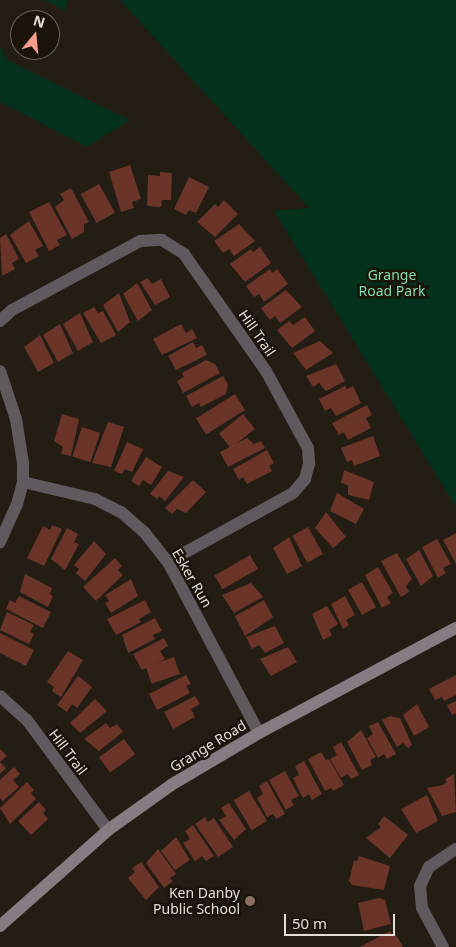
<!DOCTYPE html>
<style>
body{margin:0}
#map{position:relative;width:456px;height:947px;overflow:hidden;background:#241d14;font-family:"Noto Sans",sans-serif}
div>[style]{position:absolute}
.green>*{inset:0;background:#03311c}
.building>*{inset:0;background:#6a3429;transform-origin:0 0}
.street>*{height:12px;margin:-6px;padding:0 6px;transform-origin:6px;border-radius:6px;background:#605a5e}
.secondary>*{height:12px;margin:-6px;padding:0 6px;transform-origin:6px;border-radius:6px;background:#857d82}
.dots>*{width:14px;height:14px;translate:-50% -50%;box-sizing:border-box;border:2px solid #1a140b;border-radius:50%}
span{translate:-50% -50%;white-space:nowrap;text-align:center;line-height:1.15;-webkit-text-stroke:5px #1a140b;paint-order:stroke}
.park-label{font-size:14px;color:#83daaa}
.street-label{font-size:14px;color:#e3ded8}
.poi-label{font-size:14px;color:#e3ded8}
.right{translate:-100% -50%;text-align:right}
.north{position:absolute;left:10px;top:10px;width:50px;height:50px;box-sizing:border-box;background:#1a140b;border:1px solid #6a655d;border-radius:50%;rotate:17deg;font-size:14px;font-weight:700;line-height:20px;text-align:center;color:#e3ded8}
.north::after{content:'';display:block;margin:auto;width:18px;height:22px;background:#f49d8b;clip-path:polygon(50% 0,100% 100%,50% 72%,0 100%)}
.scale{position:absolute;left:284px;top:914px;width:111px;height:22px;box-sizing:border-box;border:2px solid #e3ded8;border-top:0;padding-left:6px;font-size:15px;line-height:18px;white-space:nowrap;color:#e3ded8;-webkit-text-stroke:4px #1a140b;paint-order:stroke}
</style>
<div id="map">
<div class="green">
<div style="clip-path:polygon(45px 0,67px 0,65px 11px)"></div>
<div style="clip-path:polygon(120px 0,456px 0,456px 507px,274px 211px,309px 208px)"></div>
<div style="clip-path:polygon(0 46px,7px 60px,130px 120px,87px 147px,0 102px)"></div>
</div>
<div class="building">
<div style="clip-path:polygon(130px 165px,141px 199px,132px 202px,134px 208px,121px 212px,109px 172px)"></div>
<div style="clip-path:polygon(160px 172px,172px 173px,171px 200px,162px 200px,161px 207px,147px 206px,148px 175px,160px 176px)"></div>
<div style="clip-path:polygon(189px 177px,209px 187px,196px 213px,189px 210px,186px 215px,174px 209px)"></div>
<div style="left:99px;top:184px;width:33px;height:21px;rotate:61deg"></div>
<div style="clip-path:polygon(71px 188px,89px 222px,84px 224px,84px 232px,72px 239px,55px 207px,64px 200px,60px 194px)"></div>
<div style="clip-path:polygon(224px 200px,238px 214px,215px 237px,197px 222px,215px 204px,218px 207px)"></div>
<div style="clip-path:polygon(49px 202px,67px 235px,57px 240px,60px 245px,49px 251px,29px 212px)"></div>
<div style="clip-path:polygon(29px 221px,43px 246px,35px 250px,39px 256px,26px 263px,10px 235px)"></div>
<div style="clip-path:polygon(239px 224px,255px 241px,234px 256px,229px 249px,223px 253px,214px 241px)"></div>
<div style="clip-path:polygon(6px 234px,19px 259px,12px 263px,15px 269px,2px 276px,0 238px)"></div>
<div style="clip-path:polygon(260px 247px,271px 263px,245px 282px,230px 264px,251px 249px,253px 252px)"></div>
<div style="clip-path:polygon(270px 269px,272px 273px,277px 269px,288px 284px,264px 302px,259px 294px,254px 297px,246px 286px)"></div>
<div style="clip-path:polygon(148px 278px,152px 284px,161px 279px,170px 297px,155px 305px,140px 282px)"></div>
<div style="clip-path:polygon(137px 283px,152px 310px,138px 321px,123px 294px)"></div>
<div style="clip-path:polygon(286px 290px,302px 307px,280px 323px,275px 316px,270px 320px,261px 308px)"></div>
<div style="clip-path:polygon(119px 293px,130px 322px,118px 332px,103px 305px)"></div>
<div style="clip-path:polygon(94px 307px,98px 313px,103px 311px,116px 335px,101px 343px,83px 313px)"></div>
<div style="clip-path:polygon(80px 313px,93px 342px,78px 351px,63px 324px)"></div>
<div style="clip-path:polygon(305px 317px,315px 331px,292px 348px,277px 330px,289px 321px,293px 325px)"></div>
<div style="clip-path:polygon(60px 324px,73px 353px,58px 362px,43px 335px)"></div>
<div style="clip-path:polygon(181px 324px,186px 333px,192px 329px,197px 338px,162px 355px,153px 339px)"></div>
<div style="clip-path:polygon(40px 335px,54px 363px,38px 372px,24px 347px)"></div>
<div style="clip-path:polygon(320px 341px,333px 353px,306px 370px,293px 353px)"></div>
<div style="clip-path:polygon(193px 342px,196px 348px,202px 345px,207px 355px,176px 370px,168px 356px)"></div>
<div style="clip-path:polygon(206px 360px,215px 364px,220px 373px,183px 393px,177px 381px,184px 377px,182px 373px)"></div>
<div style="clip-path:polygon(336px 364px,345px 381px,326px 391px,319px 383px,313px 387px,306px 376px)"></div>
<div style="clip-path:polygon(223px 376px,228px 384px,226px 394px,201px 407px,199px 403px,192px 407px,186px 396px)"></div>
<div style="clip-path:polygon(345px 386px,347px 389px,353px 386px,361px 403px,336px 416px,331px 408px,325px 411px,319px 399px)"></div>
<div style="left:235px;top:394px;width:19px;height:46px;rotate:58deg"></div>
<div style="clip-path:polygon(367px 405px,372px 415px,366px 418px,371px 428px,348px 440px,344px 432px,339px 435px,332px 423px)"></div>
<div style="clip-path:polygon(62px 414px,79px 419px,71px 456px,61px 454px,63px 447px,54px 441px)"></div>
<div style="left:243px;top:414px;width:19px;height:31px;rotate:51deg"></div>
<div style="clip-path:polygon(108px 422px,124px 427px,111px 467px,92px 463px)"></div>
<div style="left:82px;top:427px;width:19px;height:31px;rotate:18deg"></div>
<div style="clip-path:polygon(373px 436px,380px 456px,354px 466px,352px 460px,347px 462px,341px 448px)"></div>
<div style="clip-path:polygon(247px 438px,254px 444px,261px 441px,265px 448px,228px 467px,220px 452px)"></div>
<div style="clip-path:polygon(127px 442px,143px 449px,132px 472px,125px 469px,122px 474px,114px 471px)"></div>
<div style="clip-path:polygon(267px 450px,274px 463px,269px 466px,272px 471px,247px 484px,243px 477px,239px 480px,233px 469px)"></div>
<div style="clip-path:polygon(146px 457px,162px 467px,151px 485px,143px 480px,139px 486px,131px 481px)"></div>
<div style="clip-path:polygon(344px 470px,374px 482px,369px 500px,348px 495px,348px 485px,341px 483px)"></div>
<div style="clip-path:polygon(168px 471px,184px 477px,165px 501px,159px 496px,157px 499px,150px 494px)"></div>
<div style="clip-path:polygon(193px 480px,206px 492px,186px 513px,177px 509px,172px 514px,165px 508px)"></div>
<div style="clip-path:polygon(337px 493px,364px 509px,356px 524px,330px 511px)"></div>
<div style="clip-path:polygon(326px 512px,346px 537px,333px 548px,315px 528px)"></div>
<div style="clip-path:polygon(52px 525px,62px 529px,44px 566px,27px 558px,43px 526px,50px 530px)"></div>
<div style="left:308px;top:527px;width:31px;height:18px;rotate:61deg"></div>
<div style="clip-path:polygon(67px 528px,78px 534px,74px 542px,79px 544px,65px 570px,51px 559px)"></div>
<div style="clip-path:polygon(456px 533px,456px 564px,443px 540px)"></div>
<div style="clip-path:polygon(289px 537px,302px 566px,287px 574px,273px 548px)"></div>
<div style="clip-path:polygon(437px 539px,451px 564px,443px 568px,446px 573px,438px 578px,422px 547px)"></div>
<div style="clip-path:polygon(94px 541px,106px 554px,85px 581px,76px 573px,79px 569px,74px 565px)"></div>
<div style="clip-path:polygon(419px 550px,433px 576px,421px 586px,406px 559px)"></div>
<div style="clip-path:polygon(397px 553px,412px 579px,406px 586px,409px 592px,401px 597px,381px 561px)"></div>
<div style="left:250px;top:555px;width:16px;height:41px;rotate:60deg"></div>
<div style="clip-path:polygon(115px 558px,122px 566px,118px 570px,123px 575px,96px 601px,83px 587px)"></div>
<div style="clip-path:polygon(378px 567px,393px 593px,387px 597px,391px 603px,382px 608px,365px 575px)"></div>
<div style="clip-path:polygon(25px 574px,52px 588px,50px 594px,53px 596px,48px 607px,20px 592px)"></div>
<div style="clip-path:polygon(131px 579px,138px 596px,111px 613px,105px 603px,109px 601px,105px 595px)"></div>
<div style="left:362px;top:582px;width:29px;height:16px;rotate:61deg"></div>
<div style="clip-path:polygon(251px 583px,263px 597px,234px 613px,222px 595px)"></div>
<div style="clip-path:polygon(19px 596px,51px 612px,43px 628px,6px 609px,10px 600px,15px 603px)"></div>
<div style="clip-path:polygon(345px 596px,355px 615px,346px 620px,349px 625px,343px 629px,331px 604px)"></div>
<div style="clip-path:polygon(145px 600px,151px 612px,139px 619px,141px 622px,116px 635px,107px 619px)"></div>
<div style="clip-path:polygon(264px 600px,273px 617px,245px 636px,235px 616px)"></div>
<div style="clip-path:polygon(327px 606px,338px 624px,329px 630px,332px 635px,323px 640px,312px 614px)"></div>
<div style="clip-path:polygon(7px 612px,34px 625px,30px 632px,34px 634px,29px 644px,0 630px)"></div>
<div style="clip-path:polygon(155px 618px,162px 631px,153px 635px,155px 639px,128px 653px,122px 635px)"></div>
<div style="clip-path:polygon(275px 626px,284px 643px,265px 653px,259px 645px,252px 649px,246px 637px)"></div>
<div style="clip-path:polygon(0 633px,34px 650px,26px 666px,0 653px)"></div>
<div style="clip-path:polygon(164px 638px,168px 646px,160px 651px,165px 659px,142px 670px,133px 654px)"></div>
<div style="clip-path:polygon(288px 647px,297px 662px,271px 676px,260px 659px)"></div>
<div style="clip-path:polygon(68px 651px,83px 660px,61px 697px,52px 691px,54px 687px,47px 682px)"></div>
<div style="left:174px;top:657px;width:18px;height:30px;rotate:71deg"></div>
<div style="clip-path:polygon(186px 675px,191px 684px,186px 686px,190px 693px,157px 710px,149px 694px)"></div>
<div style="clip-path:polygon(456px 675px,456px 695px,444px 701px,442px 697px,435px 700px,429px 689px)"></div>
<div style="clip-path:polygon(78px 676px,92px 687px,77px 708px,72px 704px,67px 712px,57px 705px)"></div>
<div style="clip-path:polygon(195px 696px,200px 704px,191px 709px,195px 717px,173px 729px,164px 712px)"></div>
<div style="clip-path:polygon(95px 699px,107px 711px,80px 733px,70px 723px)"></div>
<div style="clip-path:polygon(456px 701px,456px 713px,452px 715px,447px 705px)"></div>
<div style="clip-path:polygon(417px 704px,429px 727px,414px 736px,403px 715px)"></div>
<div style="clip-path:polygon(390px 716px,400px 718px,412px 745px,408px 748px,403px 743px,397px 747px,382px 720px)"></div>
<div style="clip-path:polygon(378px 722px,396px 754px,387px 759px,384px 754px,378px 758px,367px 738px,373px 734px,369px 726px)"></div>
<div style="clip-path:polygon(106px 723px,110px 728px,117px 724px,123px 732px,99px 751px,84px 739px)"></div>
<div style="clip-path:polygon(361px 730px,376px 757px,370px 760px,372px 765px,362px 770px,347px 742px)"></div>
<div style="left:124px;top:739px;width:19px;height:31px;rotate:54deg"></div>
<div style="clip-path:polygon(341px 742px,359px 775px,351px 779px,348px 774px,341px 778px,330px 759px,337px 755px,333px 747px)"></div>
<div style="clip-path:polygon(0 749px,7px 756px,0 762px,6px 768px,0 774px)"></div>
<div style="clip-path:polygon(321px 752px,326px 760px,329px 759px,344px 785px,333px 791px,331px 788px,325px 791px,308px 759px)"></div>
<div style="clip-path:polygon(304px 761px,322px 794px,312px 800px,309px 794px,303px 798px,293px 778px,299px 775px,295px 766px)"></div>
<div style="clip-path:polygon(14px 767px,20px 774px,13px 780px,19px 787px,3px 801px,0 798px,0 780px)"></div>
<div style="clip-path:polygon(285px 771px,299px 796px,291px 800px,294px 805px,286px 810px,269px 780px)"></div>
<div style="clip-path:polygon(454px 774px,456px 812px,442px 816px,427px 788px,443px 785px,447px 782px,445px 779px)"></div>
<div style="clip-path:polygon(267px 781px,285px 814px,276px 819px,273px 814px,267px 817px,257px 798px,263px 794px,259px 786px)"></div>
<div style="clip-path:polygon(27px 782px,34px 790px,31px 793px,36px 799px,10px 824px,0 808px)"></div>
<div style="left:249px;top:791px;width:35px;height:18px;rotate:59deg"></div>
<div style="clip-path:polygon(427px 795px,438px 821px,416px 833px,401px 809px)"></div>
<div style="clip-path:polygon(39px 802px,46px 810px,43px 813px,48px 819px,31px 835px,18px 821px)"></div>
<div style="clip-path:polygon(229px 803px,246px 829px,234px 840px,219px 820px,226px 816px,221px 808px)"></div>
<div style="clip-path:polygon(384px 816px,408px 835px,390px 858px,366px 838px,381px 827px,378px 824px)"></div>
<div style="clip-path:polygon(205px 817px,208px 822px,214px 818px,233px 847px,218px 857px,195px 824px)"></div>
<div style="clip-path:polygon(193px 825px,214px 856px,206px 861px,202px 856px,195px 861px,183px 843px,190px 839px,185px 831px)"></div>
<div style="clip-path:polygon(176px 837px,190px 860px,175px 870px,161px 851px)"></div>
<div style="clip-path:polygon(158px 849px,176px 874px,170px 878px,173px 881px,164px 888px,146px 863px)"></div>
<div style="clip-path:polygon(359px 856px,390px 866px,384px 890px,352px 885px,349px 881px,354px 860px,357px 861px)"></div>
<div style="clip-path:polygon(141px 862px,159px 887px,146px 900px,128px 878px,135px 872px,132px 868px)"></div>
<div style="clip-path:polygon(379px 898px,385px 900px,391px 924px,364px 931px,358px 903px)"></div>
<div style="clip-path:polygon(390px 931px,392px 935px,395px 933px,403px 947px,360px 947px)"></div>
</div>
<div class="street">
<div style="left:0;top:321px;width:16px;rotate:-43deg"></div>
<div style="left:12px;top:310px;width:145px;rotate:-28.3deg"></div>
<div style="left:140px;top:241px;width:22px;rotate:-3deg"></div>
<div style="left:162px;top:240px;width:26px;rotate:32deg"></div>
<div style="left:184px;top:254px;width:143px;rotate:55deg"></div>
<div style="left:266px;top:371px;width:88px;rotate:61.4deg"></div>
<div style="left:308px;top:448px;width:16px;rotate:86deg"></div>
<div style="left:309px;top:464px;width:16px;rotate:105deg"></div>
<div style="left:305px;top:479px;width:18px;rotate:131deg"></div>
<div style="left:293px;top:493px;width:143px;rotate:151.1deg"></div>
<div style="left:0;top:371px;width:51px;rotate:71.6deg"></div>
<div style="left:16px;top:419px;width:45px;rotate:81deg"></div>
<div style="left:23px;top:463px;width:19px;rotate:90deg"></div>
<div style="left:23px;top:482px;width:23px;rotate:105deg"></div>
<div style="left:17px;top:504px;width:42px;rotate:114.1deg"></div>
<div style="left:23px;top:482px;width:74px;rotate:13.3deg"></div>
<div style="left:95px;top:499px;width:29px;rotate:27deg"></div>
<div style="left:121px;top:512px;width:32px;rotate:41deg"></div>
<div style="left:145px;top:533px;width:37px;rotate:52deg"></div>
<div style="left:168px;top:562px;width:194px;rotate:62deg"></div>
<div style="left:0;top:696px;width:36px;rotate:42deg"></div>
<div style="left:27px;top:720px;width:137px;rotate:53.6deg"></div>
<div style="left:443px;top:947px;width:44px;rotate:-118.3deg"></div>
<div style="left:422px;top:908px;width:22px;rotate:-95deg"></div>
<div style="left:420px;top:886px;width:21px;rotate:-65deg"></div>
<div style="left:429px;top:867px;width:32px;rotate:-34deg"></div>
</div>
<div class="secondary">
<div style="left:0;top:926px;width:144px;rotate:-41.6deg"></div>
<div style="left:108px;top:830px;width:77px;rotate:-35.5deg"></div>
<div style="left:171px;top:785px;width:102px;rotate:-30.6deg"></div>
<div style="left:259px;top:733px;width:223px;rotate:-28.1deg"></div>
</div>
<div class="dots">
<div style="left:250px;top:901px;background:#8d6e63"></div>
</div>
<div class="park-label">
<span style="left:392px;top:283px">Grange<br>Road Park</span>
</div>
<div class="street-label">
<span style="left:257px;top:333px;rotate:55deg">Hill Trail</span>
<span style="left:192px;top:578px;rotate:60deg">Esker Run</span>
<span style="left:208px;top:746px;rotate:-31deg">Grange Road</span>
<span style="left:68px;top:752px;rotate:53deg">Hill Trail</span>
</div>
<div class="poi-label">
<span class="right" style="left:240px;top:901px">Ken Danby<br>Public School</span>
</div>
<div class="north">N</div>
<div class="scale">50 m</div>
</div>
